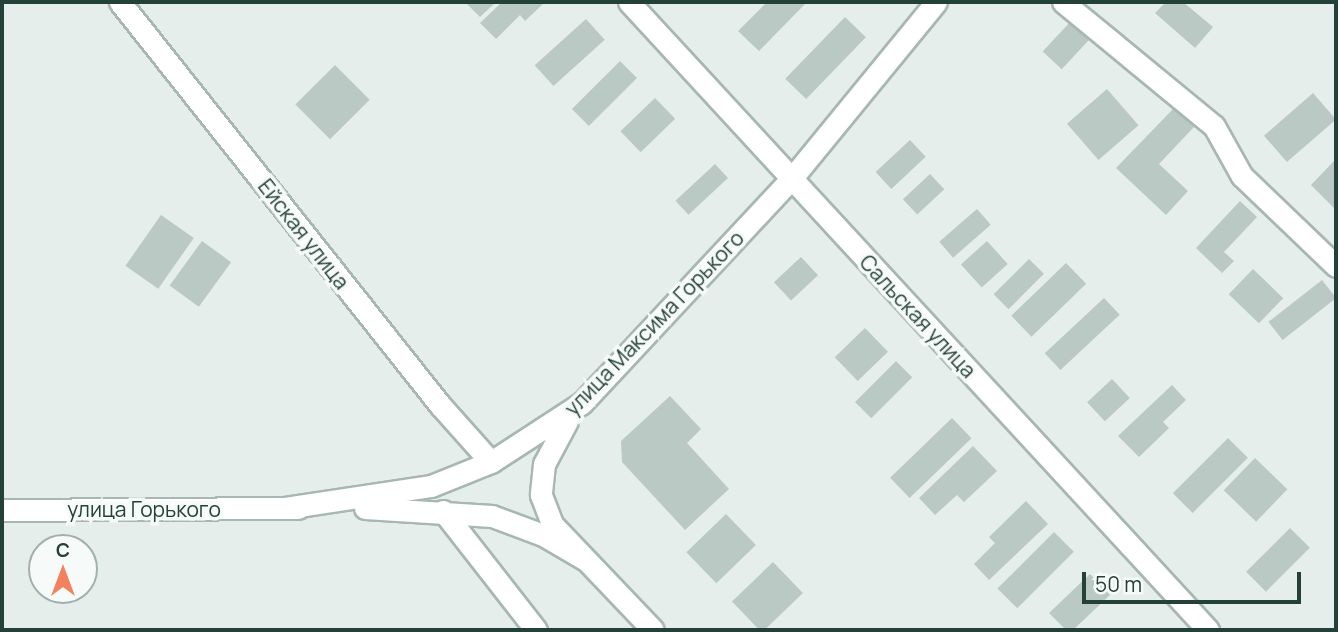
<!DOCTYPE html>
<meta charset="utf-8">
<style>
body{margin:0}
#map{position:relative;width:1338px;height:632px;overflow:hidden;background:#e5eeea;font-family:Manrope,sans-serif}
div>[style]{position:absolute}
.building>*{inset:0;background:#bac9c3;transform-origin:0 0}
.roads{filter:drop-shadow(2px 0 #a7b7b1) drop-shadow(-2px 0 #a7b7b1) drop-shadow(0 2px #a7b7b1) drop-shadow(0 -2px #a7b7b1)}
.minor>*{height:21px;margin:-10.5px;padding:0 10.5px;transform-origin:10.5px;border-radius:10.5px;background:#fff}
.secondary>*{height:21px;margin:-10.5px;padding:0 10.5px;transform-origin:10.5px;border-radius:10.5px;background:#fff}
span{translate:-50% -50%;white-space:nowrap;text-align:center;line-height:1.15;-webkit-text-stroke:7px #f6faf8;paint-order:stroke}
.street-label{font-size:21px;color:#244139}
.frame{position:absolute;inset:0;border:4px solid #244139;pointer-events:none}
.north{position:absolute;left:28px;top:534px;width:70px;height:70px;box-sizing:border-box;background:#f6faf8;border:2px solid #a2b0ac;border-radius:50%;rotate:0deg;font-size:19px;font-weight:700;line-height:28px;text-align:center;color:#244139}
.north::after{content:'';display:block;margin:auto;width:24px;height:32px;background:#f3815e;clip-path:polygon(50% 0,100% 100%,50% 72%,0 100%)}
.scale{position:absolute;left:1082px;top:572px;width:219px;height:32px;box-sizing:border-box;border:4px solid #244139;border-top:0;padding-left:9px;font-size:21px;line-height:24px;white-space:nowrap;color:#244139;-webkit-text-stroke:5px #f6faf8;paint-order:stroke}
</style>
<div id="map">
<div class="building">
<div style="clip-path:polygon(465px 2px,496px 2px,480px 17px)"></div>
<div style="clip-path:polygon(502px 2px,545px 2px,525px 21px,520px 15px,496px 39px,480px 23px)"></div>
<div style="clip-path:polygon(767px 2px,805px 4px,759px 51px,738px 31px)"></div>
<div style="clip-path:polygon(1166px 2px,1183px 2px,1213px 27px,1195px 48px,1155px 13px)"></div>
<div style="left:845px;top:17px;width:29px;height:86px;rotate:44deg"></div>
<div style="left:586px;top:19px;width:28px;height:69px;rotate:48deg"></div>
<div style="left:1072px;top:20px;width:26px;height:43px;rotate:43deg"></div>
<div style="left:620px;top:61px;width:24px;height:68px;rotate:45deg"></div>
<div style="left:335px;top:65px;width:49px;height:56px;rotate:45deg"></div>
<div style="left:1107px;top:89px;width:48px;height:53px;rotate:49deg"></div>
<div style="left:1313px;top:93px;width:35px;height:65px;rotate:49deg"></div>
<div style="left:655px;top:98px;width:29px;height:48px;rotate:46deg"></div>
<div style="clip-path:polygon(1174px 108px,1194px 127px,1159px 164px,1188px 191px,1166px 215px,1116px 168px)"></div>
<div style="left:910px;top:140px;width:23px;height:47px;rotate:47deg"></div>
<div style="clip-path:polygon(1336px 159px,1336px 210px,1311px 185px)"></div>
<div style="left:715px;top:164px;width:19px;height:54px;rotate:47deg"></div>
<div style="left:930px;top:174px;width:21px;height:37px;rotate:47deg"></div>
<div style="clip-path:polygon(1240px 201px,1257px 217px,1224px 252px,1234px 261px,1222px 273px,1196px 248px)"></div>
<div style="left:977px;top:209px;width:21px;height:50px;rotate:49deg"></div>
<div style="left:161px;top:215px;width:40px;height:62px;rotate:35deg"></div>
<div style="left:202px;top:241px;width:36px;height:55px;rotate:36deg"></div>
<div style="left:987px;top:241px;width:31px;height:35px;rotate:48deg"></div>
<div style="left:801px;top:257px;width:25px;height:37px;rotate:47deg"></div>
<div style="left:1029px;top:259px;width:21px;height:50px;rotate:45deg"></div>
<div style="left:1066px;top:263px;width:29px;height:76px;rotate:46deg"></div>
<div style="left:1253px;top:269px;width:42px;height:35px;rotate:44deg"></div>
<div style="left:1322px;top:280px;width:23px;height:68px;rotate:52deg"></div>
<div style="left:1104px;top:298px;width:23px;height:81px;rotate:47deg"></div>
<div style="left:865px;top:328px;width:33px;height:42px;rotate:46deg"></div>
<div style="left:896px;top:361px;width:23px;height:58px;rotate:45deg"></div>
<div style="left:1112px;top:379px;width:26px;height:34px;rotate:47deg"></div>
<div style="clip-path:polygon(1172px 385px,1186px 400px,1163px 422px,1169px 428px,1139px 457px,1118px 436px)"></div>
<div style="clip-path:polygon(670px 396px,701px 429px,687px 443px,729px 489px,685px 530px,622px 462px,621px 441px)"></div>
<div style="left:952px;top:418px;width:28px;height:86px;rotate:46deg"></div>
<div style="left:1228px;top:438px;width:28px;height:78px;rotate:45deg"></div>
<div style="clip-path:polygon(973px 446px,997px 471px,964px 502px,957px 495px,935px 515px,919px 498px)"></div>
<div style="left:1255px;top:458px;width:45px;height:45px;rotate:44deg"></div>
<div style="clip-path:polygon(1026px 501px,1048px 524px,989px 580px,974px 564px,995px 543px,989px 537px)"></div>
<div style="left:726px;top:514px;width:43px;height:55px;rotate:46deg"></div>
<div style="left:1290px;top:528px;width:28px;height:62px;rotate:45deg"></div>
<div style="left:1054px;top:532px;width:28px;height:80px;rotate:45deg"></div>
<div style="left:773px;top:562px;width:43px;height:57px;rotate:46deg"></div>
<div style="clip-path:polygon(1090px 574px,1110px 595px,1073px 630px,1066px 630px,1049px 613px)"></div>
</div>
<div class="roads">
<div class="minor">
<div style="left:120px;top:2px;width:515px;rotate:51.55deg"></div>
<div style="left:440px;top:405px;width:76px;rotate:48.2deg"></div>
<div style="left:629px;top:2px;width:854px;rotate:47.32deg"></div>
<div style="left:1063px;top:2px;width:195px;rotate:39.4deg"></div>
<div style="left:1214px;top:126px;width:57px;rotate:60.8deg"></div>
<div style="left:1242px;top:176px;width:130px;rotate:43.8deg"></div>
<div style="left:443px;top:511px;width:151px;rotate:52deg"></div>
</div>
<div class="secondary">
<div style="left:567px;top:421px;width:49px;rotate:118.1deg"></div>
<div style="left:544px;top:464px;width:31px;rotate:96deg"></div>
<div style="left:541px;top:495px;width:31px;rotate:69deg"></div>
<div style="left:552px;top:524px;width:146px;rotate:46.4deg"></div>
<div style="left:285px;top:508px;width:148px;rotate:-8.6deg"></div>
<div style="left:431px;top:486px;width:65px;rotate:-21.8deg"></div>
<div style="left:491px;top:462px;width:108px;rotate:-33deg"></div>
<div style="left:582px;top:403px;width:308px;rotate:-47deg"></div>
<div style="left:792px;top:178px;width:227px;rotate:-50.7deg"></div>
<div style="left:365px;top:508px;width:127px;rotate:3.6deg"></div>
<div style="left:492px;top:516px;width:54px;rotate:20.4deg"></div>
<div style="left:543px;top:535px;width:48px;rotate:30.3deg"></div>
<div style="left:2px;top:510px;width:296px;rotate:-0.4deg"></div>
</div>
</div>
<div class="street-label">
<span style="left:304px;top:234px;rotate:52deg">Ейская улица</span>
<span style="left:918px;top:316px;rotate:47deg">Сальская улица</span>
<span style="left:654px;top:323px;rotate:-46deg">улица Максима Горького</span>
<span style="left:144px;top:509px">улица Горького</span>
</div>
<div class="frame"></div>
<div class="north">С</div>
<div class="scale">50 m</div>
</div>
